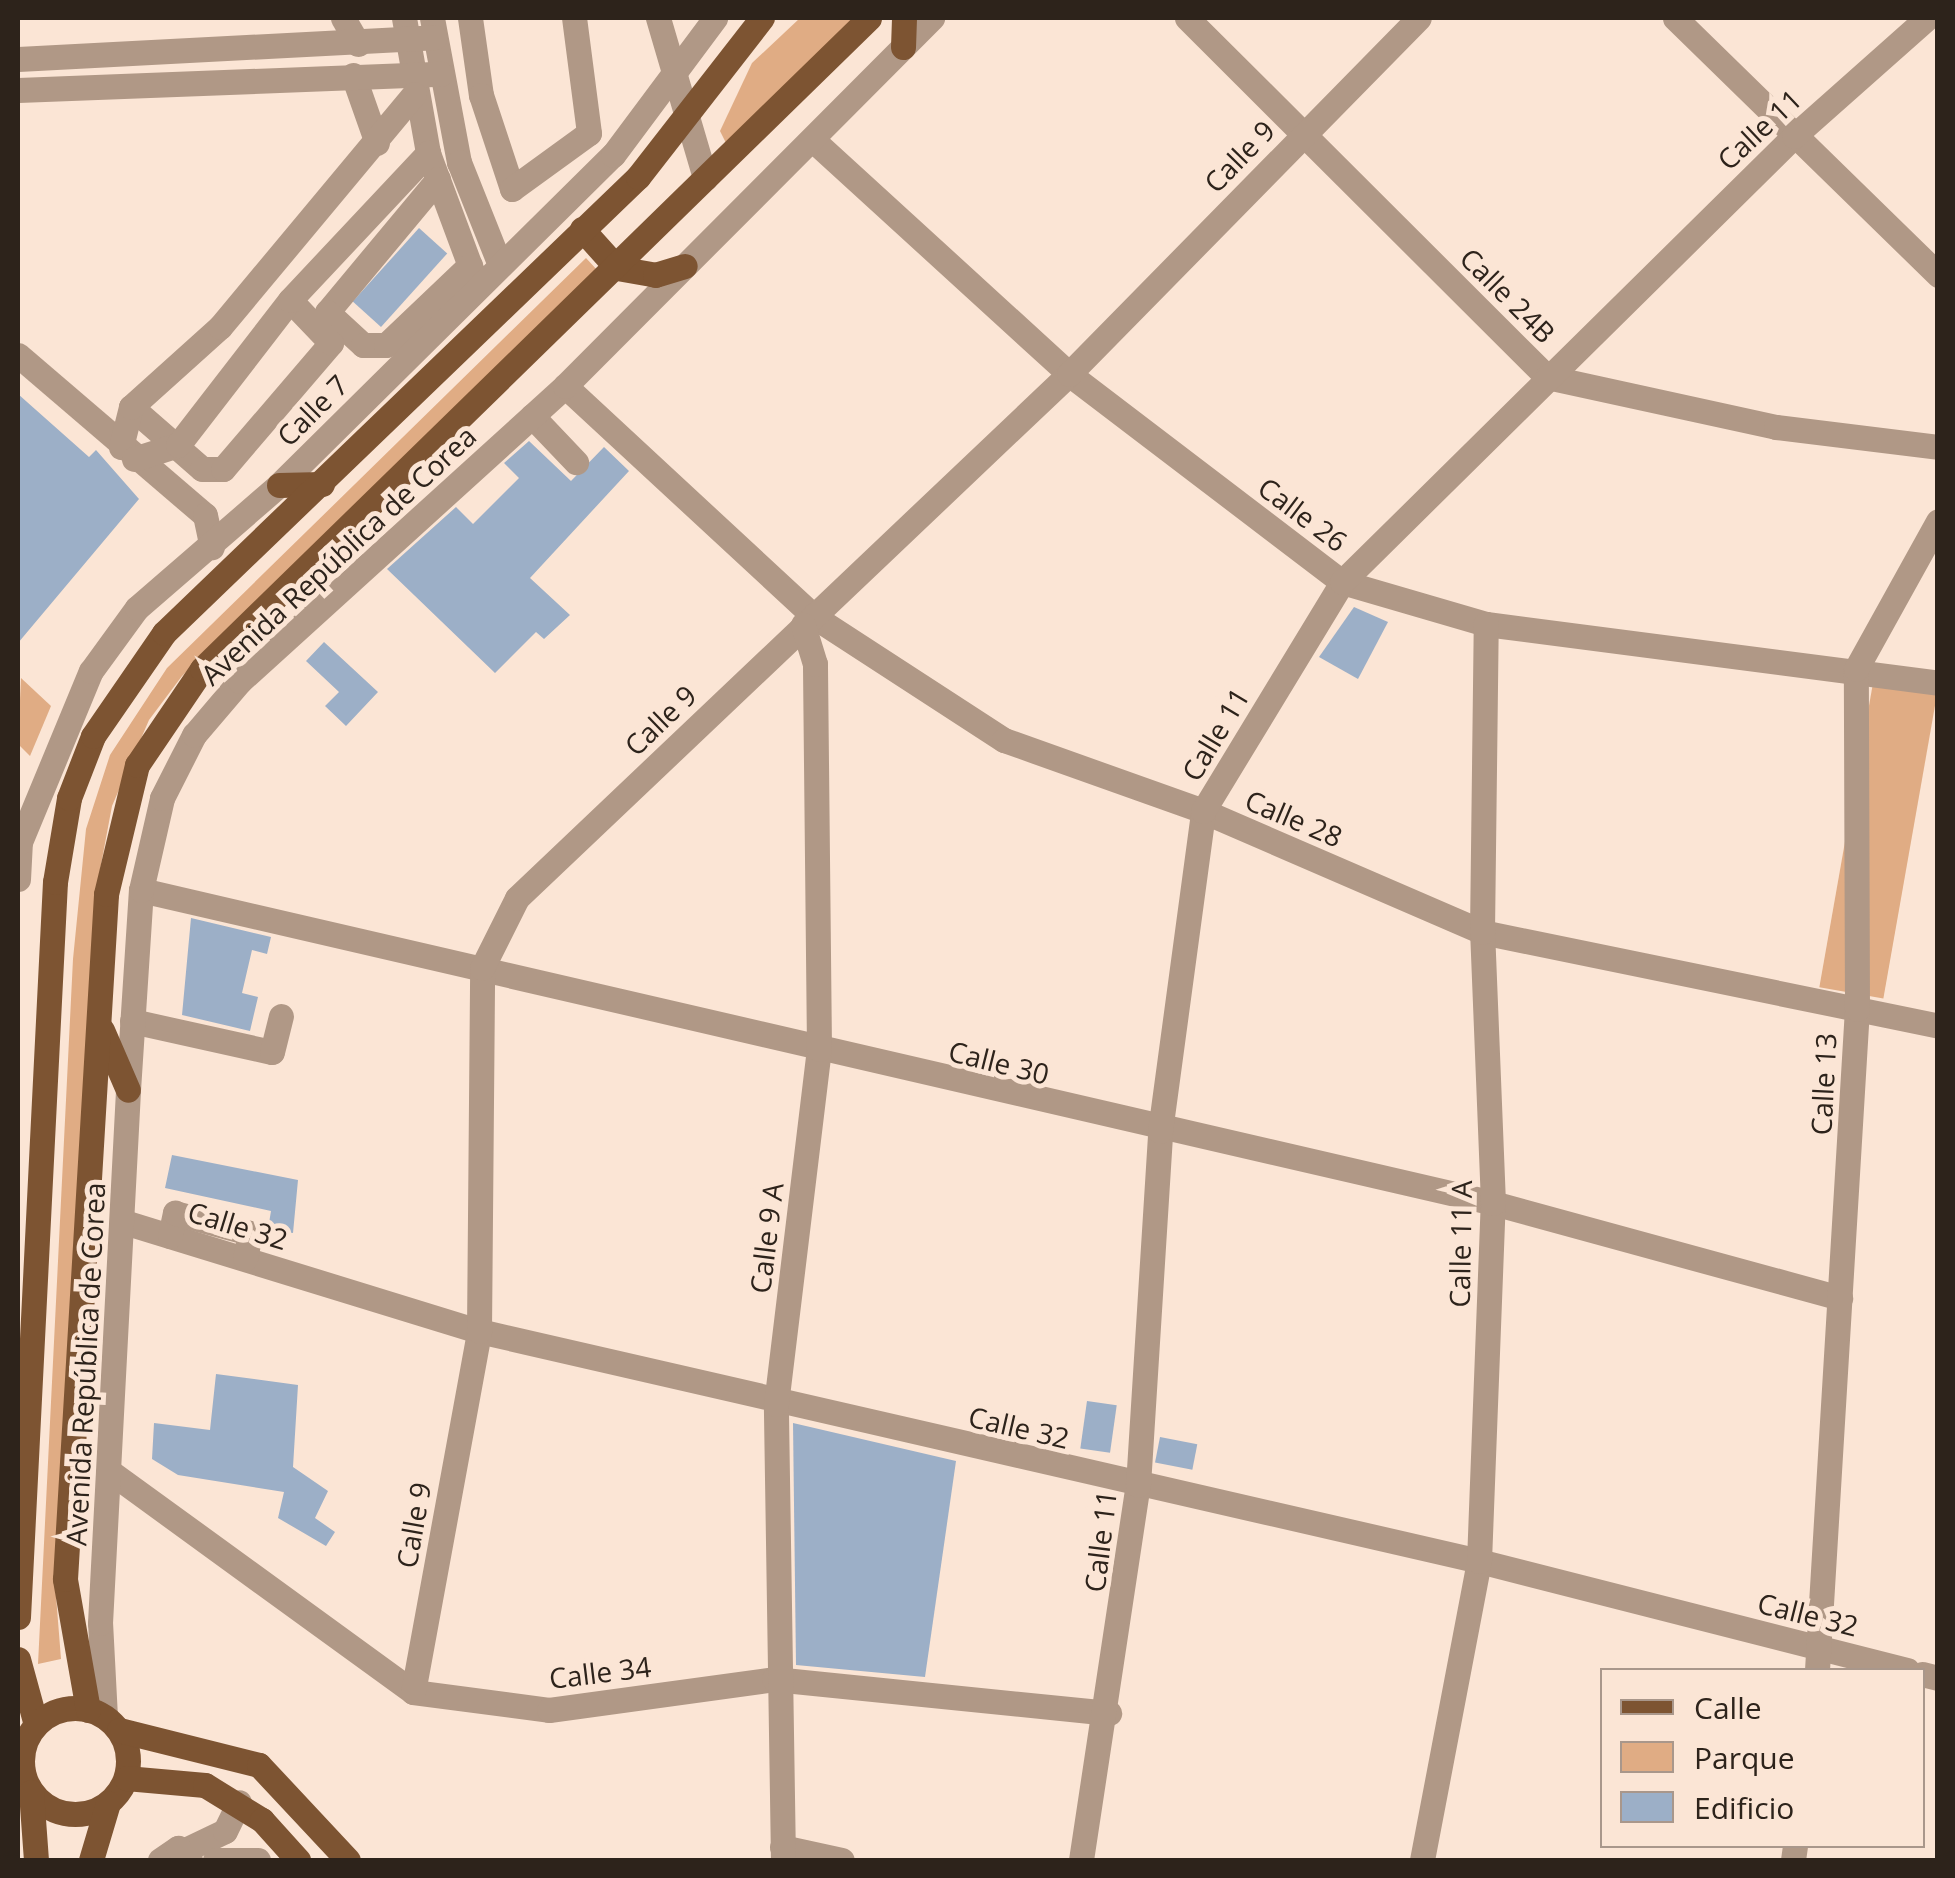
<!DOCTYPE html>
<meta charset="utf-8">
<style>
body{margin:0}
#map{position:relative;width:1955px;height:1878px;overflow:hidden;background:#fbe5d5;font-family:"Open Sans",sans-serif}
div>[style]{position:absolute}
.green>*{inset:0;background:#e0ac84;transform-origin:0 0}
.building>*{inset:0;background:#9cafc7;transform-origin:0 0}
.minor>*{height:25px;margin:-12.5px;padding:0 12.5px;transform-origin:12.5px;border-radius:12.5px;background:#b09886}
.major>*{height:25px;margin:-12.5px;padding:0 12.5px;transform-origin:12.5px;border-radius:12.5px;background:#7d5432}
.major>.ring{margin:-12.5px;padding:0;box-sizing:content-box;background:none;border:25px solid #7d5432;border-radius:50%}
span{translate:-50% -50%;white-space:nowrap;text-align:center;line-height:1.15;-webkit-text-stroke:10px #fbe5d5;paint-order:stroke}
.street-label{font-size:28px;color:#2d231b}
.frame{position:absolute;inset:0;border:20px solid #2d231b;pointer-events:none}
.legend{position:absolute;left:1600px;top:1668px;width:325px;height:180px;box-sizing:border-box;background:#fbe5d5;border:2px solid #a9978b;margin:0;padding:12px 18px;list-style:none;font-size:30px;color:#2d231b}
.legend li{display:flex;align-items:center;gap:20px;height:50px}
.legend b{width:50px;border:2px solid #a9978b}
</style>
<div id="map">
<div class="green">
<div style="clip-path:polygon(800px 18px,859px 18px,727px 145px,720px 131px,752px 63px)"></div>
<div style="clip-path:polygon(586px 258px,598px 271px,182px 676px,149px 720px,112px 806px,97px 886px,55px 1583px,61px 1659px,38px 1664px,73px 959px,86px 829px,110px 755px,167px 668px)"></div>
<div style="clip-path:polygon(21px 678px,51px 706px,30px 756px,18px 744px)"></div>
<div style="left:1873px;top:683px;width:65px;height:309px;rotate:10deg"></div>
</div>
<div class="building">
<div style="left:419px;top:228px;width:38px;height:99px;rotate:42deg"></div>
<div style="clip-path:polygon(18px 394px,89px 457px,96px 450px,139px 499px,18px 643px)"></div>
<div style="clip-path:polygon(529px 441px,571px 481px,604px 447px,629px 471px,530px 578px,570px 615px,544px 639px,536px 632px,495px 673px,387px 569px,456px 507px,473px 524px,519px 478px,504px 463px)"></div>
<div style="clip-path:polygon(1354px 607px,1388px 622px,1358px 679px,1319px 657px)"></div>
<div style="clip-path:polygon(324px 642px,378px 692px,346px 726px,325px 706px,339px 692px,306px 661px)"></div>
<div style="clip-path:polygon(191px 918px,271px 937px,267px 954px,252px 950px,242px 993px,258px 997px,250px 1031px,182px 1015px)"></div>
<div style="clip-path:polygon(172px 1155px,298px 1180px,293px 1233px,268px 1229px,271px 1211px,165px 1188px)"></div>
<div style="clip-path:polygon(216px 1374px,298px 1385px,293px 1467px,328px 1491px,315px 1518px,335px 1532px,326px 1546px,278px 1518px,284px 1492px,178px 1475px,152px 1459px,154px 1423px,210px 1430px)"></div>
<div style="left:1087px;top:1401px;width:30px;height:48px;rotate:8deg"></div>
<div style="clip-path:polygon(793px 1423px,956px 1461px,925px 1677px,796px 1665px)"></div>
<div style="left:1160px;top:1437px;width:38px;height:26px;rotate:11deg"></div>
</div>
<div class="minor">
<div style="left:343px;top:18px;width:30px;rotate:60deg"></div>
<div style="left:404px;top:18px;width:137px;rotate:79.9deg"></div>
<div style="left:428px;top:153px;width:132px;rotate:69.6deg"></div>
<div style="left:432px;top:18px;width:147px;rotate:79.4deg"></div>
<div style="left:459px;top:162px;width:111px;rotate:68.3deg"></div>
<div style="left:470px;top:18px;width:78px;rotate:81.9deg"></div>
<div style="left:481px;top:95px;width:99px;rotate:71.7deg"></div>
<div style="left:512px;top:189px;width:95px;rotate:-36deg"></div>
<div style="left:589px;top:133px;width:116px;rotate:-97.4deg"></div>
<div style="left:658px;top:18px;width:167px;rotate:73.6deg"></div>
<div style="left:1187px;top:18px;width:508px;rotate:44.92deg"></div>
<div style="left:1547px;top:377px;width:234px;rotate:12.3deg"></div>
<div style="left:1776px;top:427px;width:163px;rotate:7deg"></div>
<div style="left:1675px;top:18px;width:368px;rotate:44.3deg"></div>
<div style="left:18px;top:59px;width:417px;rotate:-3deg"></div>
<div style="left:353px;top:75px;width:72px;rotate:70.6deg"></div>
<div style="left:18px;top:90px;width:423px;rotate:-2.2deg"></div>
<div style="left:814px;top:141px;width:345px;rotate:42.4deg"></div>
<div style="left:1069px;top:374px;width:343px;rotate:37.3deg"></div>
<div style="left:1342px;top:582px;width:150px;rotate:16.3deg"></div>
<div style="left:1486px;top:624px;width:456px;rotate:7.4deg"></div>
<div style="left:438px;top:179px;width:173px;rotate:129.8deg"></div>
<div style="left:327px;top:312px;width:49px;rotate:42.5deg"></div>
<div style="left:363px;top:345px;width:23px"></div>
<div style="left:386px;top:345px;width:116px;rotate:-43.6deg"></div>
<div style="left:18px;top:355px;width:246px;rotate:40.6deg"></div>
<div style="left:205px;top:515px;width:33px;rotate:78deg"></div>
<div style="left:565px;top:386px;width:338px;rotate:42.8deg"></div>
<div style="left:813px;top:616px;width:228px;rotate:33deg"></div>
<div style="left:1004px;top:740px;width:211px;rotate:19.6deg"></div>
<div style="left:1203px;top:811px;width:304px;rotate:23.4deg"></div>
<div style="left:1482px;top:932px;width:466px;rotate:11.6deg"></div>
<div style="left:131px;top:407px;width:94px;rotate:41.1deg"></div>
<div style="left:202px;top:469px;width:21px"></div>
<div style="left:223px;top:469px;width:166px;rotate:-49.4deg"></div>
<div style="left:331px;top:343px;width:59px;rotate:-133.6deg"></div>
<div style="left:532px;top:416px;width:64px;rotate:46.3deg"></div>
<div style="left:121px;top:447px;width:41px;rotate:-76deg"></div>
<div style="left:131px;top:407px;width:120px;rotate:-42deg"></div>
<div style="left:220px;top:327px;width:303px;rotate:-50.2deg"></div>
<div style="left:134px;top:459px;width:46px;rotate:-17.7deg"></div>
<div style="left:178px;top:445px;width:183px;rotate:-52.3deg"></div>
<div style="left:290px;top:300px;width:202px;rotate:-46.8deg"></div>
<div style="left:18px;top:879px;width:37px;rotate:-87deg"></div>
<div style="left:20px;top:842px;width:185px;rotate:-67.5deg"></div>
<div style="left:91px;top:671px;width:78px;rotate:-53.9deg"></div>
<div style="left:137px;top:608px;width:188px;rotate:-40.9deg"></div>
<div style="left:279px;top:485px;width:470px;rotate:-44.7deg"></div>
<div style="left:613px;top:155px;width:171px;rotate:-53.3deg"></div>
<div style="left:141px;top:890px;width:1388px;rotate:13.03deg"></div>
<div style="left:1493px;top:1203px;width:360px;rotate:15.3deg"></div>
<div style="left:132px;top:1021px;width:143px;rotate:12.5deg"></div>
<div style="left:272px;top:1052px;width:37px;rotate:-76deg"></div>
<div style="left:124px;top:1222px;width:371px;rotate:17.1deg"></div>
<div style="left:479px;top:1331px;width:1026px;rotate:12.95deg"></div>
<div style="left:1479px;top:1561px;width:442px;rotate:14.3deg"></div>
<div style="left:170px;top:1236px;width:24px;rotate:-78deg"></div>
<div style="left:175px;top:1213px;width:78px;rotate:14.9deg"></div>
<div style="left:250px;top:1233px;width:26px;rotate:101deg"></div>
<div style="left:109px;top:1471px;width:376px;rotate:36deg"></div>
<div style="left:413px;top:1692px;width:137px;rotate:7.5deg"></div>
<div style="left:549px;top:1710px;width:227px;rotate:-7.8deg"></div>
<div style="left:774px;top:1679px;width:337px;rotate:5.8deg"></div>
<div style="left:1817px;top:1670px;width:662px;rotate:-86.54deg"></div>
<div style="left:1857px;top:1009px;width:340px;rotate:-90.2deg"></div>
<div style="left:1856px;top:669px;width:169px;rotate:-61deg"></div>
<div style="left:1922px;top:1674px;width:16px;rotate:14deg"></div>
<div style="left:413px;top:1692px;width:367px;rotate:-79.6deg"></div>
<div style="left:479px;top:1331px;width:363px;rotate:-89.5deg"></div>
<div style="left:482px;top:968px;width:78px;rotate:-63.4deg"></div>
<div style="left:517px;top:898px;width:761px;rotate:-43.51deg"></div>
<div style="left:1069px;top:374px;width:499px;rotate:-45.5deg"></div>
<div style="left:105px;top:1717px;width:94px;rotate:-93deg"></div>
<div style="left:100px;top:1623px;width:534px;rotate:-86.99deg"></div>
<div style="left:128px;top:1090px;width:200px;rotate:-86.3deg"></div>
<div style="left:141px;top:890px;width:94px;rotate:-77.1deg"></div>
<div style="left:162px;top:798px;width:71px;rotate:-63.1deg"></div>
<div style="left:194px;top:735px;width:71px;rotate:-49.6deg"></div>
<div style="left:240px;top:681px;width:439px;rotate:-42.2deg"></div>
<div style="left:565px;top:386px;width:520px;rotate:-45.08deg"></div>
<div style="left:782px;top:1847px;width:61px;rotate:12.2deg"></div>
<div style="left:185px;top:1850px;width:44px;rotate:-25.4deg"></div>
<div style="left:225px;top:1831px;width:32px;rotate:-64deg"></div>
<div style="left:160px;top:1860px;width:22px;rotate:-34deg"></div>
<div style="left:178px;top:1848px;width:17px;rotate:45deg"></div>
<div style="left:215px;top:1860px;width:43px"></div>
<div style="left:783px;top:1860px;width:456px;rotate:-90.9deg"></div>
<div style="left:776px;top:1404px;width:358px;rotate:-83.1deg"></div>
<div style="left:819px;top:1049px;width:385px;rotate:-90.6deg"></div>
<div style="left:815px;top:664px;width:41px;rotate:-107.1deg"></div>
<div style="left:1081px;top:1860px;width:379px;rotate:-81.4deg"></div>
<div style="left:1138px;top:1485px;width:355px;rotate:-86.4deg"></div>
<div style="left:1160px;top:1131px;width:323px;rotate:-82.3deg"></div>
<div style="left:1203px;top:811px;width:268px;rotate:-58.7deg"></div>
<div style="left:1342px;top:582px;width:635px;rotate:-44.62deg"></div>
<div style="left:1794px;top:136px;width:178px;rotate:-41.6deg"></div>
<div style="left:1422px;top:1860px;width:304px;rotate:-79.2deg"></div>
<div style="left:1479px;top:1561px;width:358px;rotate:-87.8deg"></div>
<div style="left:1493px;top:1203px;width:271px;rotate:-92.3deg"></div>
<div style="left:1482px;top:932px;width:308px;rotate:-89.3deg"></div>
<div style="left:1793px;top:1860px;width:14px;rotate:-82deg"></div>
</div>
<div class="major">
<div style="left:903px;top:47px;width:29px;rotate:-88deg"></div>
<div style="left:582px;top:229px;width:52px;rotate:48.1deg"></div>
<div style="left:617px;top:268px;width:39px;rotate:10deg"></div>
<div style="left:655px;top:275px;width:31px;rotate:-17deg"></div>
<div style="left:279px;top:485px;width:43px;rotate:-1.3deg"></div>
<div style="left:102px;top:1030px;width:65px;rotate:66.6deg"></div>
<div style="left:18px;top:1617px;width:736px;rotate:-87.12deg"></div>
<div style="left:55px;top:882px;width:85px;rotate:-80.5deg"></div>
<div style="left:69px;top:798px;width:66px;rotate:-68.8deg"></div>
<div style="left:93px;top:736px;width:125px;rotate:-55.4deg"></div>
<div style="left:164px;top:633px;width:658px;rotate:-43.89deg"></div>
<div style="left:638px;top:177px;width:202px;rotate:-52.1deg"></div>
<div style="left:18px;top:1659px;width:68px;rotate:74.7deg"></div>
<div class="ring" style="left:22px;top:1708px;width:81px;height:81px"></div>
<div style="left:88px;top:1710px;width:133px;rotate:-100deg"></div>
<div style="left:65px;top:1579px;width:686px;rotate:-86.57deg"></div>
<div style="left:106px;top:894px;width:133px;rotate:-76.5deg"></div>
<div style="left:137px;top:765px;width:116px;rotate:-55.9deg"></div>
<div style="left:202px;top:669px;width:932px;rotate:-44.3deg"></div>
<div style="left:119px;top:1730px;width:144px;rotate:14deg"></div>
<div style="left:259px;top:1765px;width:130px;rotate:46.9deg"></div>
<div style="left:126px;top:1778px;width:79px;rotate:5.1deg"></div>
<div style="left:205px;top:1785px;width:67px;rotate:31.6deg"></div>
<div style="left:262px;top:1820px;width:54px;rotate:48deg"></div>
<div style="left:31px;top:1792px;width:68px;rotate:85.8deg"></div>
<div style="left:91px;top:1860px;width:59px;rotate:-73.4deg"></div>
</div>
<div class="street-label">
<span style="left:1759px;top:129px;rotate:-43deg">Calle 11</span>
<span style="left:1239px;top:156px;rotate:-46deg">Calle 9</span>
<span style="left:1508px;top:295px;rotate:45deg">Calle 24B</span>
<span style="left:312px;top:410px;rotate:-45deg">Calle 7</span>
<span style="left:1303px;top:514px;rotate:37deg">Calle 26</span>
<span style="left:338px;top:555px;rotate:-43deg">Avenida República de Corea</span>
<span style="left:660px;top:720px;rotate:-44deg">Calle 9</span>
<span style="left:1215px;top:734px;rotate:-59deg">Calle 11</span>
<span style="left:1294px;top:818px;rotate:23deg">Calle 28</span>
<span style="left:999px;top:1062px;rotate:14deg">Calle 30</span>
<span style="left:1823px;top:1084px;rotate:-87deg">Calle 13</span>
<span style="left:238px;top:1225px;rotate:17deg">Calle 32</span>
<span style="left:766px;top:1238px;rotate:-83deg">Calle 9 A</span>
<span style="left:1460px;top:1244px;rotate:-89deg">Calle 11 A</span>
<span style="left:85px;top:1364px;rotate:-87deg">Avenida República de Corea</span>
<span style="left:1019px;top:1427px;rotate:13deg">Calle 32</span>
<span style="left:413px;top:1525px;rotate:-80deg">Calle 9</span>
<span style="left:1100px;top:1541px;rotate:-83deg">Calle 11</span>
<span style="left:1808px;top:1614px;rotate:14deg">Calle 32</span>
<span style="left:600px;top:1672px;rotate:-7deg">Calle 34</span>
</div>
<div class="frame"></div>
<ul class="legend">
<li><b style="height:12px;background:#7d5432"></b>Calle</li>
<li><b style="height:28px;background:#e0ac84"></b>Parque</li>
<li><b style="height:28px;background:#9cafc7"></b>Edificio</li>
</ul>
</div>
